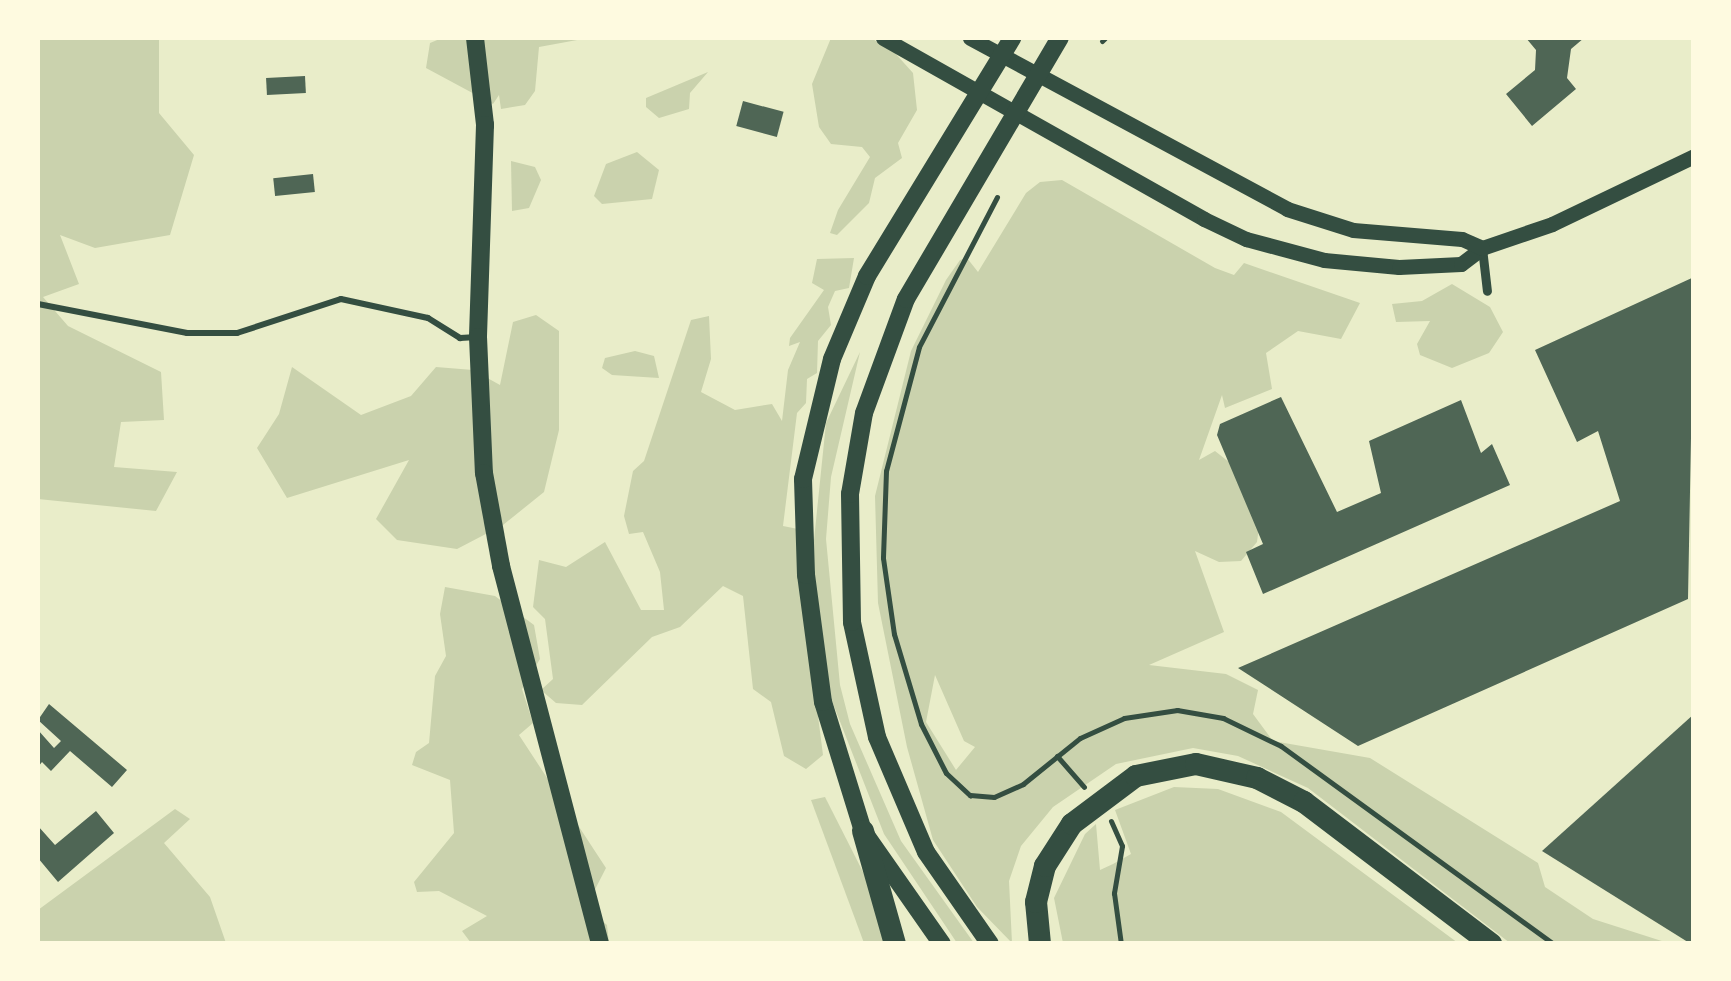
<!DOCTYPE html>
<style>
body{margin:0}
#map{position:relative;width:1731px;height:981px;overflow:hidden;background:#e9edc9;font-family:Cabin,sans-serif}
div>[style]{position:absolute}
.green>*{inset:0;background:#cad2ad}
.building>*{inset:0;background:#4f6655;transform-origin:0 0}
.path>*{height:5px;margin:-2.5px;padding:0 2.5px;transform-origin:2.5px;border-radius:2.5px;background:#344e41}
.service>*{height:6px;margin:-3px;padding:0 3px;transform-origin:3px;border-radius:3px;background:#344e41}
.pedestrian>*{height:9px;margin:-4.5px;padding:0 4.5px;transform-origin:4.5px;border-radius:4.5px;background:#344e41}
.tertiary>*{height:15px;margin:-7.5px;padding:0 7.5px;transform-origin:7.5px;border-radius:7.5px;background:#344e41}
.secondary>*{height:18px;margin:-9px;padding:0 9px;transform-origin:9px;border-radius:9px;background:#344e41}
.motorway>*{height:22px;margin:-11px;padding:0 11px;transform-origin:11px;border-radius:11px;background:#344e41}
span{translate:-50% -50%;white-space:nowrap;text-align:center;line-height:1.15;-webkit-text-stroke:8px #fefae0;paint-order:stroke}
.frame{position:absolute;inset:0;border:40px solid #fefae0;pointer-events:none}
</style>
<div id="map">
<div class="green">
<div style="clip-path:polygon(38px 38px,159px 38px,159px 113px,194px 155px,170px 235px,95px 248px,60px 235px,79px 284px,43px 297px,68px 326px,161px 372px,164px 420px,121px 422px,114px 467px,177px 472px,156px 511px,38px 499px)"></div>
<div style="clip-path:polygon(442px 38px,588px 38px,539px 47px,535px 91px,525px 105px,501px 109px,499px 95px,493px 104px,426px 68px,430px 43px)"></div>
<div style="clip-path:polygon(831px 38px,871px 38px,895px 53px,913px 73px,917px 110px,898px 143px,902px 158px,875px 178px,869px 203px,837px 235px,830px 233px,838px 210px,870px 157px,862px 147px,831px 144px,819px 127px,812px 84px)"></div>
<div style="clip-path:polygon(708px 72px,690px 93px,689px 109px,659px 118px,646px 107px,646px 98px)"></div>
<div style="clip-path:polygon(637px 152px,659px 170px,652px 199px,602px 204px,594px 196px,606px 164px)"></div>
<div style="clip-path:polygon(511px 161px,535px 167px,541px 180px,529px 208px,512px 211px)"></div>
<div style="clip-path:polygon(evenodd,1062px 180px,1215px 268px,1234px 275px,1244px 263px,1360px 303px,1341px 339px,1298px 331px,1266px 353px,1272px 389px,1225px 408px,1222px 395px,1199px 460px,1215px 451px,1239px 470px,1261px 511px,1257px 542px,1241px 561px,1219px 562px,1195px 551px,1224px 632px,1149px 665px,1226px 674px,1258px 690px,1253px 714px,1273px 741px,1370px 758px,1538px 863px,1545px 887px,1593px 919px,1668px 943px,1510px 943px,1308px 788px,1238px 756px,1193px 748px,1116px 764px,1053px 807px,1021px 846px,1009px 881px,1012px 943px,977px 907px,933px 840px,907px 747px,878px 603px,875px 496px,911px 351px,946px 280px,960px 260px,967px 258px,978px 272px,1026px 193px,1040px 182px,1062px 180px,935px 675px,964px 741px,975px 747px,956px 770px,926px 722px,935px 675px)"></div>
<div style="clip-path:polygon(854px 258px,849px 288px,835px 291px,828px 307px,831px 325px,818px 341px,817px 373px,807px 379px,806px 403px,797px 413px,783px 526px,808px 531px,814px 540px,826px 423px,860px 352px,831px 477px,826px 539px,840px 685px,850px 724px,901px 841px,974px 943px,957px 943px,884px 834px,830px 696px,813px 677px,823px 755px,806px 769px,784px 756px,771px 702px,753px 689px,743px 596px,723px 586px,680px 627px,652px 637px,582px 705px,556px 703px,541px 690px,553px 679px,545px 619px,533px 607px,539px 560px,566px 567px,605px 542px,641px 610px,664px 610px,660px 572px,643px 532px,629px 534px,624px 516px,633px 471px,644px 461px,691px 320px,709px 316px,711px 359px,701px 392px,735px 410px,772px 404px,782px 421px,788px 370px,800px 342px,789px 346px,790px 338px,824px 290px,812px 283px,817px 259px)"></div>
<div style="clip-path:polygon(1452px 284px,1490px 307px,1503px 332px,1489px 353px,1452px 368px,1420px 355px,1417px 344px,1430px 321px,1396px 322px,1392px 304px,1422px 301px)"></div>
<div style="clip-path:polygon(536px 315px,559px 331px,559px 430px,544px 492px,503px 525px,457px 549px,397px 540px,376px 519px,409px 460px,287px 498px,257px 448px,279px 414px,292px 367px,361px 415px,411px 396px,436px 367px,473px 370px,500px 385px,513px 322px)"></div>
<div style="clip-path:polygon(635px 351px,654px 356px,659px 378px,612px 375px,602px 368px,605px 358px)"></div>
<div style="clip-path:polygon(445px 587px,495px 596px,534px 625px,540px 659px,522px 689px,533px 723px,519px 735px,606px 868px,586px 907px,607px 925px,609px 943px,471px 943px,462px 931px,487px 916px,439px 891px,417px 892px,414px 882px,454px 833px,450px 780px,412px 765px,416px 752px,429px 743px,435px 676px,446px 656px,440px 614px)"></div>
<div style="clip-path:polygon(1174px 787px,1218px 789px,1281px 812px,1458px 943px,1063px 943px,1054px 898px,1085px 834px,1096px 824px,1100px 870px,1113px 864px,1131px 854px,1115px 810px)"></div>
<div style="clip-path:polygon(825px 797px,899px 943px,864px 943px,811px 800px)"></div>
<div style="clip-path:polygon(175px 809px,190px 819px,164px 843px,210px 897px,226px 943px,38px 943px,38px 910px)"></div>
</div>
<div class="building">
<div style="clip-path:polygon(1526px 38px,1584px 38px,1571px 49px,1567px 78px,1576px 89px,1532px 126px,1506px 94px,1535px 70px,1536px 50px)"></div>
<div style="left:305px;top:76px;width:17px;height:39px;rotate:87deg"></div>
<div style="left:743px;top:101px;width:42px;height:26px;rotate:15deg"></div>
<div style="left:313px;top:174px;width:18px;height:40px;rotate:84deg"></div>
<div style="clip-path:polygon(1694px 277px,1688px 599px,1358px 746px,1238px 668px,1620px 501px,1598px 431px,1577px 442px,1535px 350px)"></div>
<div style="clip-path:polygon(1281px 397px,1337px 512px,1381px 493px,1369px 441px,1461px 400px,1481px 453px,1492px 444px,1510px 485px,1263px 594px,1246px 552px,1263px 544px,1217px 435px,1220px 424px)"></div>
<div style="clip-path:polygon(49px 704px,127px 770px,112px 787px,70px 751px,51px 771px,42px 762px,38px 767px,38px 730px,54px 748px,61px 741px,38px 720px)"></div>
<div style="clip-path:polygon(1694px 714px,1694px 944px,1691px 944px,1542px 851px)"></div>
<div style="clip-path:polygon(96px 811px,114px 833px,58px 882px,38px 858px,38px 826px,55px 845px)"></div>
</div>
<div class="path">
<div style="left:1102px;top:41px;width:4px;rotate:-45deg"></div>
<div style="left:997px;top:197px;width:169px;rotate:117.5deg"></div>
<div style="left:919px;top:347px;width:128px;rotate:104.9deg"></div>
<div style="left:886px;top:471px;width:87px;rotate:92deg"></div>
<div style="left:883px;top:558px;width:77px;rotate:81.8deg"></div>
<div style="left:894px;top:634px;width:94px;rotate:73.3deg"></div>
<div style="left:921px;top:724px;width:55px;rotate:63deg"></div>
<div style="left:946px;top:773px;width:33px;rotate:43deg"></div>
<div style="left:970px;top:795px;width:24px;rotate:5deg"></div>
<div style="left:994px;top:797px;width:32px;rotate:-24deg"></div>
<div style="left:1023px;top:784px;width:73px;rotate:-38.9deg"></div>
<div style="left:1080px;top:738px;width:48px;rotate:-24.4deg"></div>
<div style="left:1124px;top:718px;width:54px;rotate:-8.6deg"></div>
<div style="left:1177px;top:710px;width:47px;rotate:9.9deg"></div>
<div style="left:1223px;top:718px;width:64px;rotate:25.8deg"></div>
<div style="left:1281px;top:746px;width:337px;rotate:36deg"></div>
<div style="left:1057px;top:756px;width:41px;rotate:48.9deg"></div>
<div style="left:1111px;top:821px;width:27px;rotate:66deg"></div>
<div style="left:1122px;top:846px;width:48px;rotate:99.7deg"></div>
<div style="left:1114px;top:893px;width:51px;rotate:82.2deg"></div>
</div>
<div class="service">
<div style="left:38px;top:304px;width:152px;rotate:11deg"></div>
<div style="left:187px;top:333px;width:50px"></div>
<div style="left:237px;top:333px;width:109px;rotate:-18.1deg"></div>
<div style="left:341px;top:299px;width:89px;rotate:12.3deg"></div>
<div style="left:428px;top:318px;width:38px;rotate:32deg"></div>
<div style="left:460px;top:338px;width:17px;rotate:-3deg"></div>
</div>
<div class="pedestrian">
<div style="left:1482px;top:248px;width:43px;rotate:83.4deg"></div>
</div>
<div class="tertiary">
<div style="left:883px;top:38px;width:369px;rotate:29.4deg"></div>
<div style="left:1204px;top:219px;width:47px;rotate:25.5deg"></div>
<div style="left:1246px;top:239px;width:81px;rotate:15.1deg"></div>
<div style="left:1324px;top:260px;width:75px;rotate:5.3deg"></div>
<div style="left:1399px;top:267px;width:62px;rotate:-2.8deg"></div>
<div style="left:1461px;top:264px;width:26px;rotate:-37deg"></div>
<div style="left:1482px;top:248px;width:74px;rotate:-18.9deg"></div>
<div style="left:1552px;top:224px;width:157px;rotate:-25.6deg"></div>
<div style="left:970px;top:38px;width:360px;rotate:28.3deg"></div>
<div style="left:1287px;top:209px;width:69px;rotate:17.7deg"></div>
<div style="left:1353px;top:230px;width:109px;rotate:4.7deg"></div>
<div style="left:1462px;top:239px;width:22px;rotate:24deg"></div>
</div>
<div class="secondary">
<div style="left:475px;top:38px;width:88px;rotate:83.4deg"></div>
<div style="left:485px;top:125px;width:212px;rotate:91.9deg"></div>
<div style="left:478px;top:337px;width:136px;rotate:87.5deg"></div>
<div style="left:484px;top:473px;width:95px;rotate:79.6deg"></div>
<div style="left:501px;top:566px;width:391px;rotate:75.3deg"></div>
<div style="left:942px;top:944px;width:138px;rotate:-125deg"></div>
<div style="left:863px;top:831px;width:135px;rotate:-107.2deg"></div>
<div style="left:823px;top:702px;width:128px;rotate:-97.6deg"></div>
<div style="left:806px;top:575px;width:96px;rotate:-91.8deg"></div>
<div style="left:803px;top:479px;width:123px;rotate:-76.4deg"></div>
<div style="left:832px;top:359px;width:90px;rotate:-67.1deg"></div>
<div style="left:867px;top:276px;width:279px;rotate:-58.6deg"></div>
<div style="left:990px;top:944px;width:112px;rotate:-124.8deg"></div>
<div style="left:926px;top:852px;width:125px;rotate:-113.1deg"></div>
<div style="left:877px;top:737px;width:118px;rotate:-102.3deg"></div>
<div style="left:852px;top:622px;width:128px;rotate:-90.9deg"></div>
<div style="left:850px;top:494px;width:82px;rotate:-80.2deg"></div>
<div style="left:864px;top:413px;width:121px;rotate:-69.8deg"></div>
<div style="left:906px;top:299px;width:303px;rotate:-59.5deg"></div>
</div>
<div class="motorway">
<div style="left:863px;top:831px;width:117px;rotate:74.2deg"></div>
<div style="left:1040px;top:944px;width:42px;rotate:-95.4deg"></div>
<div style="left:1036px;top:902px;width:37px;rotate:-76deg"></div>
<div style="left:1045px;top:866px;width:50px;rotate:-57.3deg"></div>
<div style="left:1072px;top:824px;width:80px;rotate:-36.9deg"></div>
<div style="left:1136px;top:776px;width:61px;rotate:-11.3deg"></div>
<div style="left:1196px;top:764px;width:63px;rotate:12.9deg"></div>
<div style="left:1257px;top:778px;width:53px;rotate:27.1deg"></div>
<div style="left:1304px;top:802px;width:235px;rotate:37.2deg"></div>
</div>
<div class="frame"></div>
</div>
